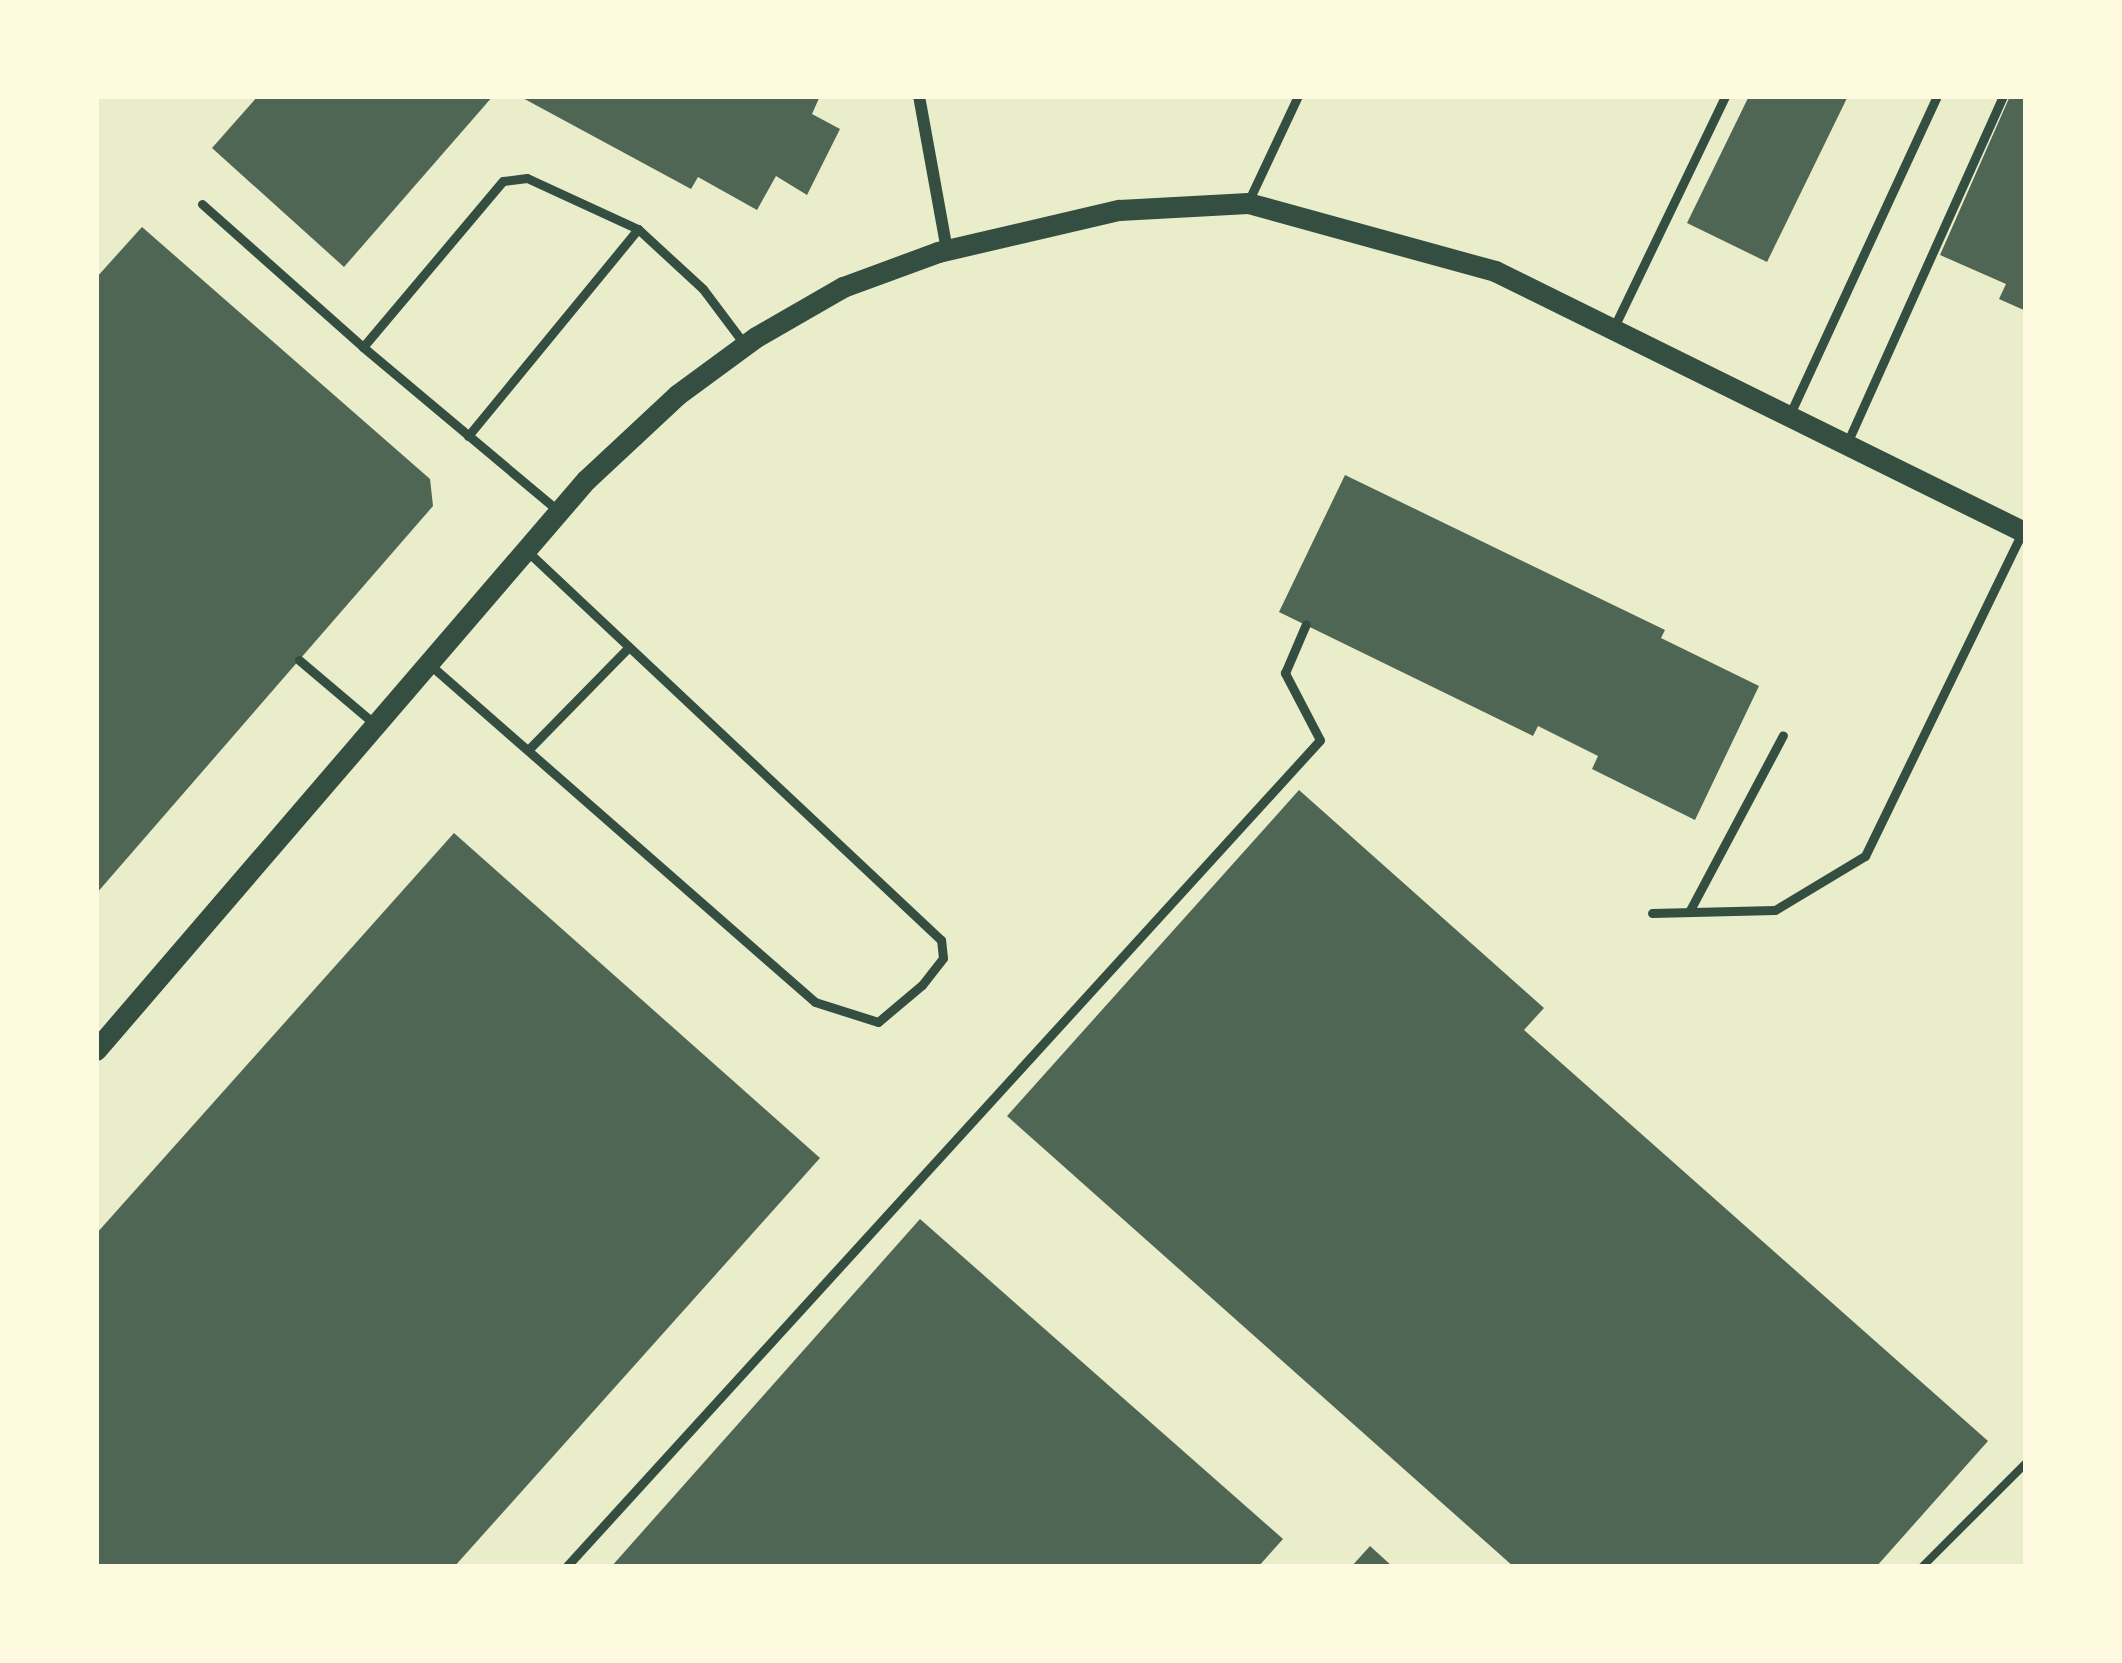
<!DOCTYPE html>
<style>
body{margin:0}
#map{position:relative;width:2122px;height:1663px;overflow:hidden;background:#e9edc9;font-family:"Alegreya Sans",sans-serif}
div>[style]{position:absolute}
.building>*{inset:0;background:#4f6655}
.path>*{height:8px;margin:-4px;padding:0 4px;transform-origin:4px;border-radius:4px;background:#344e41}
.service>*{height:9px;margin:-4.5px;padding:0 4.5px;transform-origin:4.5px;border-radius:4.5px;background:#344e41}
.minor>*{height:12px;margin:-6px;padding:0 6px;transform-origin:6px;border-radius:6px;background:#344e41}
.tertiary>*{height:21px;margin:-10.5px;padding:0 10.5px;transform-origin:10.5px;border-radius:10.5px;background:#344e41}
span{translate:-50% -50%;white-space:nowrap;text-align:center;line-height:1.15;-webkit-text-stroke:9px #fefae0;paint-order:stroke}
.frame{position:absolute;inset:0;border:99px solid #fefae0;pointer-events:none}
</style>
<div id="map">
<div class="building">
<div style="clip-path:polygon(258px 96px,493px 96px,344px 267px,212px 148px)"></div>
<div style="clip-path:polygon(519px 96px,820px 96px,812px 114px,840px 129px,807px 195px,776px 176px,757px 210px,698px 177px,691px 189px)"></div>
<div style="clip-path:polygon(1749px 96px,1848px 96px,1767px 262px,1687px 223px)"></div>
<div style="clip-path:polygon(2010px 96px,2026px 96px,2026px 311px,1999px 299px,2006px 284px,1940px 255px)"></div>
<div style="clip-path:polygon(142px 227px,430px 479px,433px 506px,96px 894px,96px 278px)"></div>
<div style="clip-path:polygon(1345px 475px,1665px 630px,1661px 638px,1759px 686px,1695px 820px,1592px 769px,1598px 756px,1538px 726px,1533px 736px,1279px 612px)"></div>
<div style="clip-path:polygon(1299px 790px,1544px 1008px,1524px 1030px,1988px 1441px,1876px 1567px,1514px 1567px,1007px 1116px)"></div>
<div style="clip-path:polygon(454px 833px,820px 1158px,454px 1567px,96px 1567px,96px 1234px)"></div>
<div style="clip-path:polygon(920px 1219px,1283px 1539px,1258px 1567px,611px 1567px)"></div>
<div style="clip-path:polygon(1370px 1546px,1393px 1567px,1351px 1567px)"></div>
</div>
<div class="path">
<div style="left:1922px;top:1567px;width:147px;rotate:-45deg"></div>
</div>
<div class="service">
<div style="left:1249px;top:200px;width:115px;rotate:-64.8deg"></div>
<div style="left:202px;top:204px;width:215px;rotate:41.6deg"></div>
<div style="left:1615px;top:325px;width:254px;rotate:-64.3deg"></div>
<div style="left:1790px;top:414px;width:350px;rotate:-65.2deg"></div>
<div style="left:468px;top:436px;width:268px;rotate:-50.6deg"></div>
<div style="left:1848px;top:441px;width:378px;rotate:-65.8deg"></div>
<div style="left:556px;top:509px;width:252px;rotate:-140deg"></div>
<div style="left:363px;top:347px;width:217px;rotate:-49.9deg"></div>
<div style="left:503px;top:181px;width:24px;rotate:-7deg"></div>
<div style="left:527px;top:178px;width:122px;rotate:24.7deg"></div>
<div style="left:638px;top:229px;width:88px;rotate:42.7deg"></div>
<div style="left:703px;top:289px;width:70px;rotate:53.1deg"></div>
<div style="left:299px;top:660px;width:101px;rotate:40.2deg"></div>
<div style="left:428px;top:663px;width:514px;rotate:41.22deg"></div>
<div style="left:815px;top:1002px;width:66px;rotate:17.6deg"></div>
<div style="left:878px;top:1022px;width:57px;rotate:-40.1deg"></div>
<div style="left:922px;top:985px;width:34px;rotate:-52deg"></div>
<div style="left:943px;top:958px;width:18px;rotate:-96deg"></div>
<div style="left:941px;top:940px;width:569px;rotate:-136.78deg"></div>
<div style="left:528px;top:750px;width:144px;rotate:-45.6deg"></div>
<div style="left:1689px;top:912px;width:200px;rotate:-62deg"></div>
<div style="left:1652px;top:913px;width:123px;rotate:-1.4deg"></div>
<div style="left:1775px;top:910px;width:105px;rotate:-31deg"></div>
<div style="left:1865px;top:856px;width:361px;rotate:-64.1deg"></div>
<div style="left:566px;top:1567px;width:1119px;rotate:-47.64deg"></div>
<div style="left:1320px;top:740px;width:76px;rotate:-117.6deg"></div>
<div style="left:1285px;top:673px;width:53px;rotate:-66.8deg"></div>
</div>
<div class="minor">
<div style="left:919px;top:96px;width:157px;rotate:79.7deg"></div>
</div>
<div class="tertiary">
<div style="left:96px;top:1050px;width:752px;rotate:-49.32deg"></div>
<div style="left:586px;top:480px;width:125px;rotate:-43deg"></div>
<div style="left:677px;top:395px;width:98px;rotate:-36.3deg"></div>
<div style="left:756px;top:337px;width:100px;rotate:-29.9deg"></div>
<div style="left:843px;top:287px;width:101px;rotate:-20.2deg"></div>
<div style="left:938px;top:252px;width:186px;rotate:-13.1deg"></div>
<div style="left:1119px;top:210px;width:129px;rotate:-3.1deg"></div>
<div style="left:1248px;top:203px;width:256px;rotate:15.4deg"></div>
<div style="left:1495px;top:271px;width:592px;rotate:26.26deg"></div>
</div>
<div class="frame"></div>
</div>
